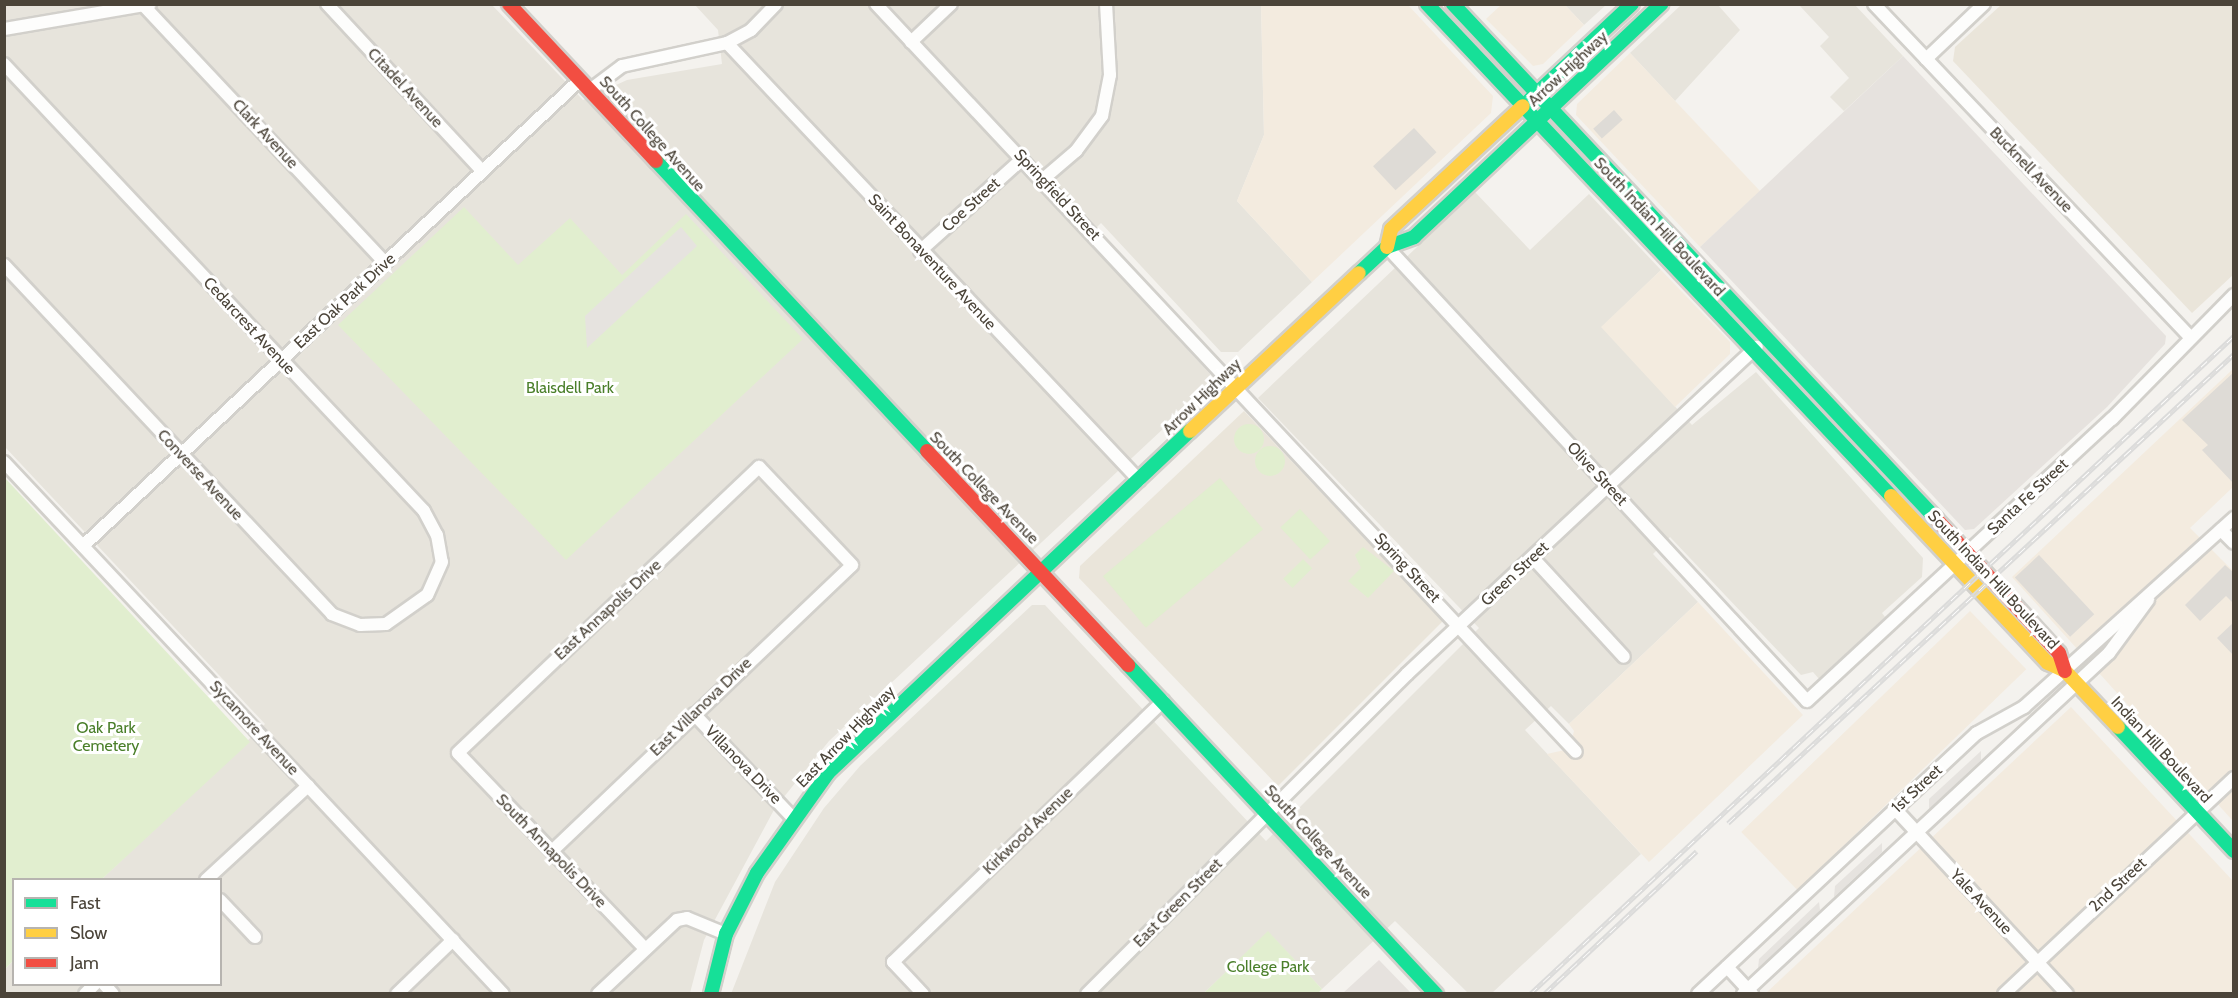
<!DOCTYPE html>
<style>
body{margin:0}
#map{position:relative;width:2238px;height:998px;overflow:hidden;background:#f4f2ee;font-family:Cabin,sans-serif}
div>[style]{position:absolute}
.residential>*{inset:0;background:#e7e4dc}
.commercial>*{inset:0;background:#f3ebdf;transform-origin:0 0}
.industrial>*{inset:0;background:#e6e2de}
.education>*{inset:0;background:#eae5da}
.green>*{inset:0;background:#e1eecf;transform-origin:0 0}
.round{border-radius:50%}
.parking>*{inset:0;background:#e6e3df}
.building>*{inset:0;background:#dedbd6;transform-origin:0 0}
.roads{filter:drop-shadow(2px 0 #d2d0cb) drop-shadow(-2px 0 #d2d0cb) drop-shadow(0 2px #d2d0cb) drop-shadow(0 -2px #d2d0cb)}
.street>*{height:12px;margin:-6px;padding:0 6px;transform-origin:6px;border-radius:6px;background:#fdfdfc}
.fast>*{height:14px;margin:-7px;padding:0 7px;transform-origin:7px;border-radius:7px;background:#16e098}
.slow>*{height:14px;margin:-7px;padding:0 7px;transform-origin:7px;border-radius:7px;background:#ffcf43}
.jam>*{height:14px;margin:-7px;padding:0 7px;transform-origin:7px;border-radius:7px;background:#f24e42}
.rail>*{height:5px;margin-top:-2.5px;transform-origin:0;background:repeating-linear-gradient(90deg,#fff 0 9px,#dbdbda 0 18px);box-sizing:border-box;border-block:2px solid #dbdbda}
span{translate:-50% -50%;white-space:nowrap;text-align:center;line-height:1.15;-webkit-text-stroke:6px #fff;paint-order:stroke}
.street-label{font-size:16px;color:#4b4439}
.park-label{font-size:16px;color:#4a7f2a}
.frame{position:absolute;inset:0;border:6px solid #4b4439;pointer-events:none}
.legend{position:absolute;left:12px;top:878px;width:210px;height:108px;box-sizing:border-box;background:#fff;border:2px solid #b7b4b0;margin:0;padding:8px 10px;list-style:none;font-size:18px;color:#4b4439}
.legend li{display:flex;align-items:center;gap:12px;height:30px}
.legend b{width:30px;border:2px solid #b7b4b0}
</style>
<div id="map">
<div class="residential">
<div style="clip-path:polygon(5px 5px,492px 5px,583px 100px,627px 80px,722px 64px,718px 30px,695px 5px,1261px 5px,1264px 135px,1237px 201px,1312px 282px,1238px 352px,1221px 352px,1101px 223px,1085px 239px,1210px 374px,1210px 385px,829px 741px,775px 808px,704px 940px,690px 993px,5px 993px,5px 969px,13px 961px,14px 984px,220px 984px,220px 880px,102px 879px,265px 724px,5px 447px)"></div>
<div style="clip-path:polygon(1565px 5px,1606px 5px,1584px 25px)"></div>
<div style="clip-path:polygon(1681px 5px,1718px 5px,1740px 30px,1675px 101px,1630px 53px)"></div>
<div style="clip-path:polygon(1799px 5px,1855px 5px,1903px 56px,1844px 111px,1830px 97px,1849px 78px,1820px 46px,1829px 37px)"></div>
<div style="clip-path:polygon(1475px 192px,1530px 250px,1589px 194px,1661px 270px,1602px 327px,1692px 425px,1756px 372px,1923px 558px,1922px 577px,1882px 613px,1885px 617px,1819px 679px,1813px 672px,1801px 675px,1670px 537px,1653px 554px,1698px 602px,1569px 724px,1551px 706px,1525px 730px,1641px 854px,1492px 993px,1468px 993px,1395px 921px,1322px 989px,1268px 932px,1204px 993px,731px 994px,775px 882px,824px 808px,860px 766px,1032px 605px,1045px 605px,1266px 841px,1479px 628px,1258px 398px)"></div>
</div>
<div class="commercial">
<div style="clip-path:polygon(1502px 4px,1565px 5px,1584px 25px,1543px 64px,1533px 66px,1486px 19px)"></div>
<div style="clip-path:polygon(1261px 5px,1408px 5px,1493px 96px,1491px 113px,1312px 282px,1237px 201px,1264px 135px)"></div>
<div style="clip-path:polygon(1630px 53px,1760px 191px,1700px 247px,1576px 115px,1577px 104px)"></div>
<div style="clip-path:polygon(1661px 270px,1730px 342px,1730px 354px,1675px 407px,1601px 327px)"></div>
<div style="clip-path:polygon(2233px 369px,2233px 487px,2190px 528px,2233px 571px,2233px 821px,2012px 577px)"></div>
<div style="clip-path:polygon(1698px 602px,1803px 715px,1649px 862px,1547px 754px,1569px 749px,1574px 731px,1569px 724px)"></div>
<div style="left:1970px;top:611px;width:81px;height:318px;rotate:46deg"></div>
<div style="clip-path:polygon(2071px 707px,2233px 881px,2233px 993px,1765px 994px)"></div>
</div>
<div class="industrial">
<div style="clip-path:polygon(1903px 56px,2166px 336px,2165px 344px,2107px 407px,1974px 529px,1965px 530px,1700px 247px)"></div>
<div style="clip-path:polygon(1379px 960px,1411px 993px,1343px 993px)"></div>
</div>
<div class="education">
<div style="clip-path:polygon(2001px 5px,2233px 5px,2233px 275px,2192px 313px,1953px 61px,1955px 47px)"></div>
<div style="clip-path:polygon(1244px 411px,1443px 621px,1278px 786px,1079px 578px,1080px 566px)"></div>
</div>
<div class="green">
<div style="clip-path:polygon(464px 207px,518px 265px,570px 218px,622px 275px,686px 214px,803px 339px,566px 560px,338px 325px)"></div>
<div class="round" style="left:1234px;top:424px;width:30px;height:30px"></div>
<div class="round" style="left:1255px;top:446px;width:30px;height:30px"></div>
<div style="clip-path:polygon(5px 478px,250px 742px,102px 879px,14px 880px,13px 961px,5px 969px)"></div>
<div style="left:1220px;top:478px;width:67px;height:153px;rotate:50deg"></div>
<div style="left:1300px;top:509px;width:44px;height:27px;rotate:47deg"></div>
<div style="clip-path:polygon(1363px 547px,1394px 571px,1368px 598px,1348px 581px,1361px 568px,1355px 555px)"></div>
<div style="left:1303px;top:559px;width:13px;height:28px;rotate:45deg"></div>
<div style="clip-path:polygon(1268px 931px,1322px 989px,1317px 994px,1204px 993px)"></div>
</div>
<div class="parking">
<div style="clip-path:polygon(681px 227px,697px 246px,587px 348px,585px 316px)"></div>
<div style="clip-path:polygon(1981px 751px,1981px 760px,1929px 809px,1929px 799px)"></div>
<div style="clip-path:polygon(1882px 843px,1882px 852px,1834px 897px,1835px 886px)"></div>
<div style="clip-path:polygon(1819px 902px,1820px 910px,1758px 968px,1759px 959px)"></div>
</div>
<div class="building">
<div style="left:1614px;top:110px;width:13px;height:28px;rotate:48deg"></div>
<div style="left:1414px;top:128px;width:33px;height:56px;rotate:47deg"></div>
<div style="clip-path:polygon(2234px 372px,2234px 484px,2202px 450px,2208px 445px,2182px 420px)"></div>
<div style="left:2039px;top:555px;width:81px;height:33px;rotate:47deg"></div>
<div style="clip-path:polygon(2225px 565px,2234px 573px,2234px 604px,2226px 596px,2200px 621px,2185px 605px)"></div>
<div style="clip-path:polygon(2234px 622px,2234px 656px,2217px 638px)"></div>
</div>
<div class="roads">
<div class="street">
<div style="left:327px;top:4px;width:228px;rotate:47.1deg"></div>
<div style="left:876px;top:4px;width:1024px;rotate:46.9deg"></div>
<div style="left:1874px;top:4px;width:458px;rotate:46.5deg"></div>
<div style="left:144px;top:6px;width:352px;rotate:46.8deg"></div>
<div style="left:4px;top:29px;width:148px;rotate:-9.7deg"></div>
<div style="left:911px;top:42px;width:55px;rotate:-43.5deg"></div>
<div style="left:727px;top:43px;width:601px;rotate:46.69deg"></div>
<div style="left:1926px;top:59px;width:80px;rotate:-43.5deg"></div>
<div style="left:4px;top:64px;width:613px;rotate:46.78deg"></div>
<div style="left:424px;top:511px;width:27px;rotate:62deg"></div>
<div style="left:437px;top:535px;width:27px;rotate:80deg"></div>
<div style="left:442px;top:562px;width:36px;rotate:114deg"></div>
<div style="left:427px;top:595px;width:50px;rotate:144.7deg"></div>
<div style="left:386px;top:624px;width:26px;rotate:178deg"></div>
<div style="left:360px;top:625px;width:30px;rotate:-159deg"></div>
<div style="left:332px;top:614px;width:479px;rotate:-133.2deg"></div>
<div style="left:590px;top:90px;width:40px;rotate:-37deg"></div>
<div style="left:622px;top:66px;width:107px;rotate:-12.4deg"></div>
<div style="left:727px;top:43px;width:27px;rotate:-28deg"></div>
<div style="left:751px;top:30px;width:36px;rotate:-46deg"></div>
<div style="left:1042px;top:180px;width:45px;rotate:-40.5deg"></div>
<div style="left:1076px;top:151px;width:44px;rotate:-53.4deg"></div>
<div style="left:1102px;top:116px;width:42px;rotate:-79deg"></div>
<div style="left:1110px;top:75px;width:71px;rotate:-93.2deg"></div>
<div style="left:1387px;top:247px;width:618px;rotate:47.23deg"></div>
<div style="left:1807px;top:701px;width:415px;rotate:-42.8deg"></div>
<div style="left:2112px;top:419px;width:174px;rotate:-45.5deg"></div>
<div style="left:920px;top:251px;width:137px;rotate:-42deg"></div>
<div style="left:4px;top:462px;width:729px;rotate:46.83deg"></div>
<div style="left:2221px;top:530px;width:18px;rotate:45deg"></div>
<div style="left:83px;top:546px;width:681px;rotate:-43.16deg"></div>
<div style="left:1533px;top:558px;width:134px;rotate:47.4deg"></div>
<div style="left:694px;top:714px;width:142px;rotate:46.4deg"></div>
<div style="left:1896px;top:810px;width:251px;rotate:47.1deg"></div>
<div style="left:552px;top:851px;width:414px;rotate:-43.6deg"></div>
<div style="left:852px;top:565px;width:135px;rotate:-133.5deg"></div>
<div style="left:759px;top:467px;width:415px;rotate:136.5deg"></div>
<div style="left:458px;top:753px;width:271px;rotate:46.3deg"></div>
<div style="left:206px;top:880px;width:139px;rotate:-42.7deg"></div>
<div style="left:220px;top:900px;width:51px;rotate:46.6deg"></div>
<div style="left:1727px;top:967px;width:37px;rotate:47deg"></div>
<div style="left:104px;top:984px;width:13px;rotate:48deg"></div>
<div style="left:85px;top:994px;width:14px;rotate:-45deg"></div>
<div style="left:397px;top:994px;width:78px;rotate:-44deg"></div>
<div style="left:598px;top:994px;width:108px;rotate:-43.1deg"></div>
<div style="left:677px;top:920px;width:10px;rotate:-11deg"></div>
<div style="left:687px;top:918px;width:42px;rotate:22.3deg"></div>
<div style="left:923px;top:994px;width:44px;rotate:-133.2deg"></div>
<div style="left:893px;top:962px;width:376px;rotate:-44deg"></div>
<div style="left:1087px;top:994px;width:453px;rotate:-45deg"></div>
<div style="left:1407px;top:674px;width:479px;rotate:-43.1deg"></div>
<div style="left:1698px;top:994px;width:382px;rotate:-43.1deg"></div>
<div style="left:1977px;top:733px;width:54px;rotate:-29deg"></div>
<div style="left:2024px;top:707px;width:283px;rotate:-42deg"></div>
<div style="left:1743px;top:994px;width:500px;rotate:-42.97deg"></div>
<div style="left:2109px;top:653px;width:66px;rotate:-53.7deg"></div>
<div style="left:2004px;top:994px;width:316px;rotate:-43.2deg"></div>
</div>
<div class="fast">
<div style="left:1427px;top:4px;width:676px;rotate:46.68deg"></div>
<div style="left:1453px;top:4px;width:707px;rotate:46.83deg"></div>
<div style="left:1523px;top:106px;width:149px;rotate:-43.1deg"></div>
<div style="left:656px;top:161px;width:397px;rotate:46.9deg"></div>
<div style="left:1359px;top:273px;width:38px;rotate:-43deg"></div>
<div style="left:1387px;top:247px;width:29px;rotate:-20deg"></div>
<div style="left:1414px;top:237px;width:340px;rotate:-43.3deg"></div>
<div style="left:1128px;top:665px;width:451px;rotate:46.9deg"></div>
<div style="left:2118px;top:727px;width:170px;rotate:46.9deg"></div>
<div style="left:711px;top:994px;width:62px;rotate:-76deg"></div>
<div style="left:726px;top:934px;width:68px;rotate:-63.1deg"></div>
<div style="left:757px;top:873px;width:123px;rotate:-54.6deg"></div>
<div style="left:828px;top:773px;width:498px;rotate:-43.4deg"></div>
</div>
<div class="slow">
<div style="left:1387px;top:247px;width:18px;rotate:-77deg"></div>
<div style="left:1391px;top:229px;width:180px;rotate:-43deg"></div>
<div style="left:1190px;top:431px;width:231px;rotate:-43.1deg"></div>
<div style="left:1891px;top:496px;width:229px;rotate:46.8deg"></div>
<div style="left:2048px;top:663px;width:19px;rotate:25deg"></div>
<div style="left:2065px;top:671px;width:77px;rotate:46.6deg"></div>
</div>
<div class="jam">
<div style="left:509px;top:4px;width:215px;rotate:46.9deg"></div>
<div style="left:927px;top:451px;width:294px;rotate:46.8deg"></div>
<div style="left:1937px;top:520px;width:180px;rotate:47.5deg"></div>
<div style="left:2059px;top:653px;width:19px;rotate:72deg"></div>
</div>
</div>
<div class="rail">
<div style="left:1728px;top:823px;width:690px;rotate:-42.83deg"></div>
<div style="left:1530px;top:994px;width:964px;rotate:-43.07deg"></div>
<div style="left:1544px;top:994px;width:209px;rotate:-43.1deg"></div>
</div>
<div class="street-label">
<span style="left:1568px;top:69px;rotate:-43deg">Arrow Highway</span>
<span style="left:405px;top:88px;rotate:47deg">Citadel Avenue</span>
<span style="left:265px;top:134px;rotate:47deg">Clark Avenue</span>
<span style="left:652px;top:134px;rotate:48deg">South College Avenue</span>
<span style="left:2031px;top:170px;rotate:46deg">Bucknell Avenue</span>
<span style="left:1057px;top:195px;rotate:47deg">Springfield Street</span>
<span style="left:971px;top:205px;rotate:-42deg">Coe Street</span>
<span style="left:1659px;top:227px;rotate:47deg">South Indian Hill Boulevard</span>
<span style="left:932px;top:262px;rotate:47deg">Saint Bonaventure Avenue</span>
<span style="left:345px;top:301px;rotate:-43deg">East Oak Park Drive</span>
<span style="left:249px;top:326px;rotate:47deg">Cedarcrest Avenue</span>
<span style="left:1202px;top:397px;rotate:-44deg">Arrow Highway</span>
<span style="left:1597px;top:474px;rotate:47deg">Olive Street</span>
<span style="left:200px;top:475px;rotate:47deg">Converse Avenue</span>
<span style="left:984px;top:488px;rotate:46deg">South College Avenue</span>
<span style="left:2028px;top:497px;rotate:-43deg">Santa Fe Street</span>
<span style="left:1407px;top:568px;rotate:47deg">Spring Street</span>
<span style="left:1515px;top:574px;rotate:-43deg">Green Street</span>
<span style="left:1993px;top:580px;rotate:47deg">South Indian Hill Boulevard</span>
<span style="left:608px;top:610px;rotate:-43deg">East Annapolis Drive</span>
<span style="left:701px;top:707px;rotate:-44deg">East Villanova Drive</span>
<span style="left:254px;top:728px;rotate:47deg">Sycamore Avenue</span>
<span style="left:846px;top:737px;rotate:-46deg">East Arrow Highway</span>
<span style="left:2161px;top:750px;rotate:47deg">Indian Hill Boulevard</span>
<span style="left:743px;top:765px;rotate:46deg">Villanova Drive</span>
<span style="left:1917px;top:789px;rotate:-43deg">1st Street</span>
<span style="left:1028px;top:831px;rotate:-44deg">Kirkwood Avenue</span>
<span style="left:1318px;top:842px;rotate:47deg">South College Avenue</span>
<span style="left:551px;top:851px;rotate:46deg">South Annapolis Drive</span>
<span style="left:2118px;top:885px;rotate:-43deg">2nd Street</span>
<span style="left:1981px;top:902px;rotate:47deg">Yale Avenue</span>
<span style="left:1178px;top:903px;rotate:-45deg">East Green Street</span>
</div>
<div class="park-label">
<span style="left:570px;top:388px">Blaisdell Park</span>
<span style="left:106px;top:737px">Oak Park<br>Cemetery</span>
<span style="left:1268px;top:967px">College Park</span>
</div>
<div class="frame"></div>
<ul class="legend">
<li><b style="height:8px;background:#16e098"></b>Fast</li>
<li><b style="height:8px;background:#ffcf43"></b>Slow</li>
<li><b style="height:8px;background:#f24e42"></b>Jam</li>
</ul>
</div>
